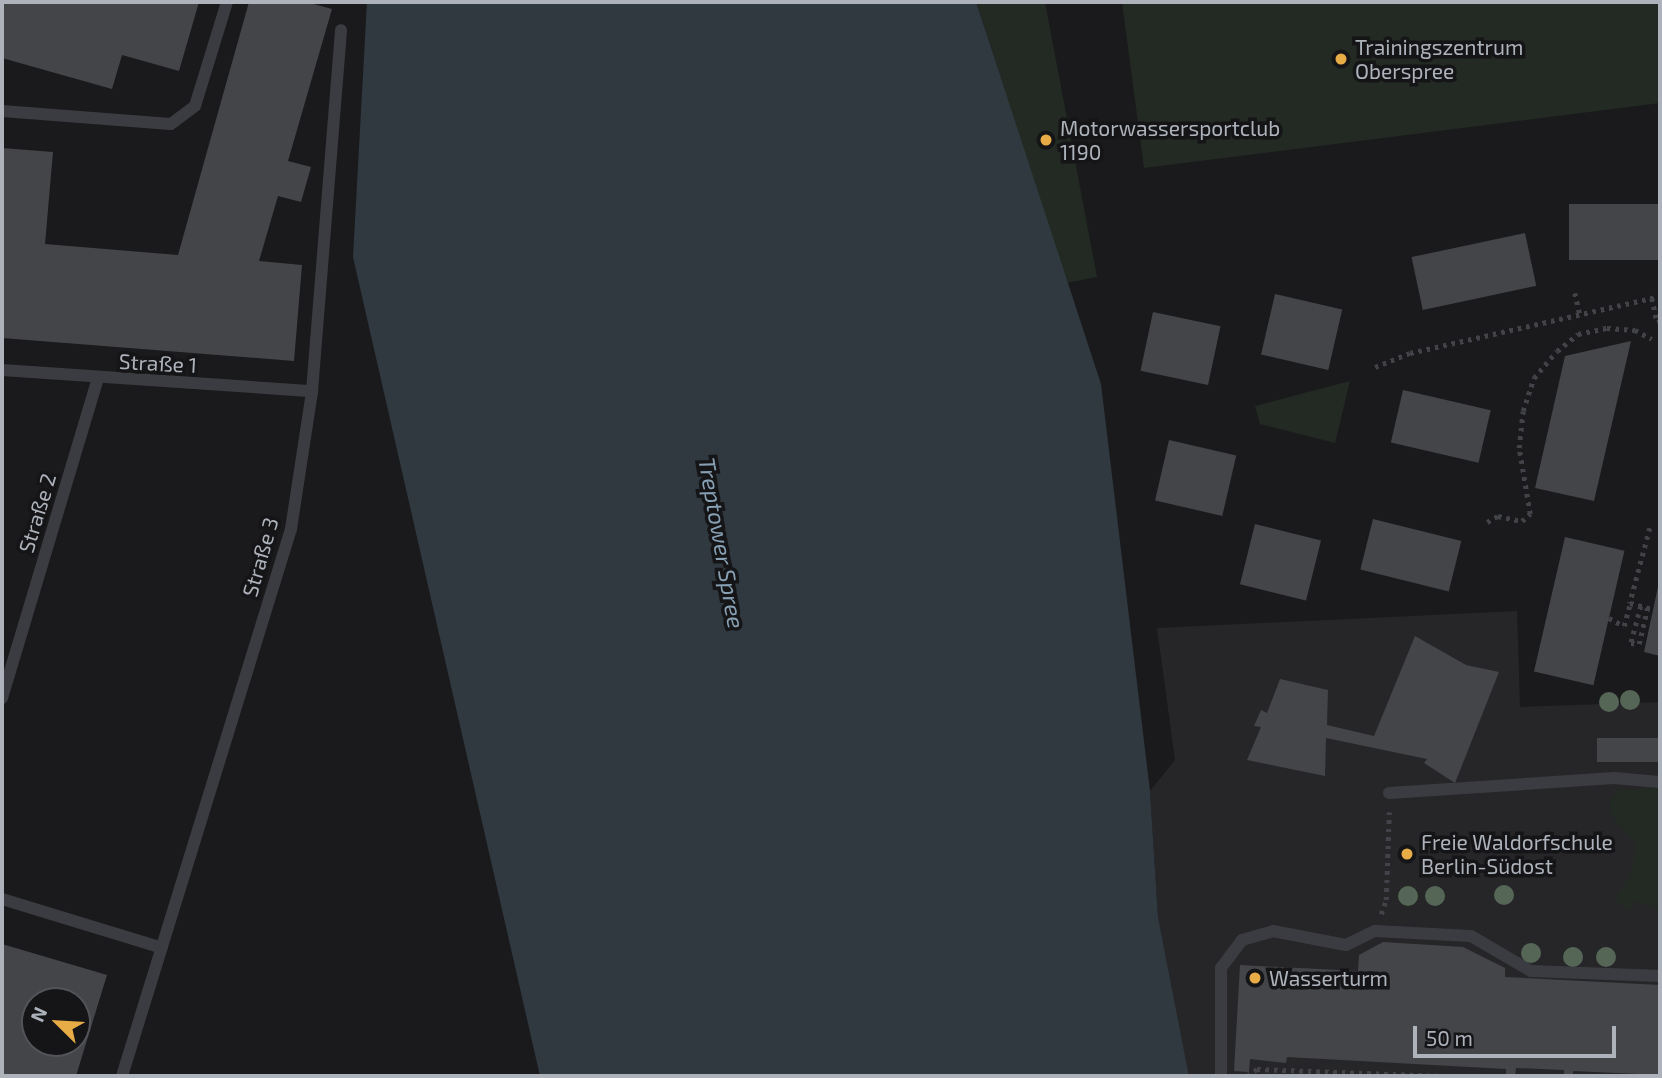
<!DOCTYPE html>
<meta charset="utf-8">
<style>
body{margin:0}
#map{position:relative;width:1662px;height:1078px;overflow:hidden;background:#1a1a1c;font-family:"Exo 2",sans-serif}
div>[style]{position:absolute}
.built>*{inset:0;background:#262629}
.green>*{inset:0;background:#222a23}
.water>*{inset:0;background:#303940}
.building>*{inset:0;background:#444549;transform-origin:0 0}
.path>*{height:4.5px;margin-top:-2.25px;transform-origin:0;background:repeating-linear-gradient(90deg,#414348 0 3.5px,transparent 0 8.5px)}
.lane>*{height:12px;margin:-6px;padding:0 6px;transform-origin:6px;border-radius:6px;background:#3b3c41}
.trees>*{width:20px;height:20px;margin:-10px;border-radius:50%;background:#556657}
.dots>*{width:19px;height:19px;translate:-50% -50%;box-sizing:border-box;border:4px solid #151517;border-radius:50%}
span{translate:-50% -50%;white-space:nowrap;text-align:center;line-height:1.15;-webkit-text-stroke:7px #151517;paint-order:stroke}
.poi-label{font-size:21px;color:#adb2bb}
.left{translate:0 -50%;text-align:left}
.street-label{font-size:21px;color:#adb2bb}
.water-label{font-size:23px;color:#87a0b3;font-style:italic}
.frame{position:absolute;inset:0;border:4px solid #adb2bb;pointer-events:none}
.north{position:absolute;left:21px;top:987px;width:70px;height:70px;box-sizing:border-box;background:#151517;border:2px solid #525459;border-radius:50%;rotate:294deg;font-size:19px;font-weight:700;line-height:28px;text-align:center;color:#adb2bb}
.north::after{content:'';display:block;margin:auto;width:24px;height:32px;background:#e8ac46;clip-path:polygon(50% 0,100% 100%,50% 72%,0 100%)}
.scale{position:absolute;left:1413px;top:1026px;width:203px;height:32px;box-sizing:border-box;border:4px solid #adb2bb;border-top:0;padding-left:9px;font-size:21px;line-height:24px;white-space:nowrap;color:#adb2bb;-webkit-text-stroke:5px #151517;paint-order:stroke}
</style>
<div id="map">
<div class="built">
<div style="clip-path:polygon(1517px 611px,1520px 707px,1660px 702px,1660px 1076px,1189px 1076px,1158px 917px,1150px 791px,1175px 760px,1157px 628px)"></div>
</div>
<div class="green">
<div style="clip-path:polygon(976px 2px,1045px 2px,1097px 277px,1066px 283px)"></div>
<div style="clip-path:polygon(1122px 2px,1660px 2px,1660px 103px,1144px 168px)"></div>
<div style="clip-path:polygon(1350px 381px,1335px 443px,1260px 424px,1255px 406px)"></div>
<div style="clip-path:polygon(1648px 785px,1660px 785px,1660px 910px,1638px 901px,1627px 910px,1615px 899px,1630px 876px,1636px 845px,1609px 812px,1611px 799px,1618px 789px,1638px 790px)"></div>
</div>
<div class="water">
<div style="clip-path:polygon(367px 2px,976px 2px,1101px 384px,1150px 791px,1158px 917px,1189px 1076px,540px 1076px,353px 257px)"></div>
</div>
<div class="building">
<div style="clip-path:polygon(2px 2px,199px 2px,179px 71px,122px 55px,112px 89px,2px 58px)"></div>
<div style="clip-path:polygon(249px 2px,306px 2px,332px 9px,288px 161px,311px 167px,301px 202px,278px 196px,259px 261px,302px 265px,294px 361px,2px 338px,2px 148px,53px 152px,45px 244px,178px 255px)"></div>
<div style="left:1660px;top:204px;width:56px;height:91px;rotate:90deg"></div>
<div style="left:1525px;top:233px;width:54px;height:116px;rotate:78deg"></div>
<div style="left:1275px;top:294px;width:69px;height:62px;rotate:13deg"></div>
<div style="left:1153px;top:312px;width:69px;height:60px;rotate:12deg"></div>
<div style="clip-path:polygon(1631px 341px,1594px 501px,1535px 488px,1565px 356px)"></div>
<div style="left:1403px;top:390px;width:90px;height:54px;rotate:13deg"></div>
<div style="left:1169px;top:440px;width:69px;height:62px;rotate:13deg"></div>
<div style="left:1373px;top:519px;width:91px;height:52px;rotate:14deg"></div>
<div style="left:1255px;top:524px;width:68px;height:62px;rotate:14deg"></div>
<div style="left:1565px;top:537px;width:61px;height:138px;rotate:13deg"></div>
<div style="clip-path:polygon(1659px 582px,1660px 583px,1660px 656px,1644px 652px)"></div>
<div style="clip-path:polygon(1415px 636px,1466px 665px,1499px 672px,1455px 783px,1424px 763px,1427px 759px,1326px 738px,1325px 776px,1247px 760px,1261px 727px,1254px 726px,1261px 710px,1267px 713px,1280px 679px,1328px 690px,1327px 725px,1374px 736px)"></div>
<div style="left:1660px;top:738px;width:24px;height:63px;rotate:90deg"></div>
<div style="clip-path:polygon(1383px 942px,1463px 947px,1505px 968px,1505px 977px,1660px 985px,1660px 1075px,1573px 1071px,1573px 1076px,1564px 1076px,1564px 1070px,1516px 1068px,1515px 1076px,1506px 1076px,1506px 1069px,1287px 1057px,1286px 1063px,1250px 1059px,1249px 1072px,1234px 1071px,1240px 965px,1358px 971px,1359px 955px)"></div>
<div style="clip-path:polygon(evenodd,2px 944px,107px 975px,76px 1076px,2px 1076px,2px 944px,35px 1001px,77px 1001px,77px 1043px,35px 1043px,35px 1001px)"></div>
</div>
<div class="path">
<div style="left:1575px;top:293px;width:22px;rotate:77deg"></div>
<div style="left:1652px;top:298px;width:25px;rotate:78deg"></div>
<div style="left:1657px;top:322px;width:3px;rotate:-18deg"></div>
<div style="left:1375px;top:367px;width:38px;rotate:-22deg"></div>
<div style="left:1410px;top:353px;width:256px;rotate:-12.8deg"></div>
<div style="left:1487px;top:522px;width:13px;rotate:-29deg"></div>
<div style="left:1498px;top:516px;width:25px;rotate:12deg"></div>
<div style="left:1522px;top:521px;width:11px;rotate:-41deg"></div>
<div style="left:1530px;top:514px;width:67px;rotate:-99.5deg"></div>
<div style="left:1519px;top:448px;width:37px;rotate:-84deg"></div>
<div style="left:1523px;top:411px;width:35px;rotate:-72deg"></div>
<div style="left:1534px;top:378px;width:35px;rotate:-50deg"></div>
<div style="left:1557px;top:351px;width:27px;rotate:-39deg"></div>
<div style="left:1578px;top:334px;width:30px;rotate:-12deg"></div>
<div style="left:1607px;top:328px;width:28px;rotate:4deg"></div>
<div style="left:1635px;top:330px;width:19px;rotate:28deg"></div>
<div style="left:1650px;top:528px;width:78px;rotate:104.9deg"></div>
<div style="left:1630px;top:603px;width:24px;rotate:15deg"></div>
<div style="left:1641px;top:606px;width:38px;rotate:105deg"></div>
<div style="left:1631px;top:643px;width:8px;rotate:7deg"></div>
<div style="left:1639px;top:644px;width:37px;rotate:-77deg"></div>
<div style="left:1609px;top:618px;width:17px;rotate:28deg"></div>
<div style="left:1624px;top:626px;width:24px;rotate:-75deg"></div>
<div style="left:1381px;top:914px;width:15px;rotate:-70deg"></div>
<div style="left:1386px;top:900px;width:88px;rotate:-88deg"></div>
<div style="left:1247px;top:1076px;width:12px;rotate:-35deg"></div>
<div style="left:1257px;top:1069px;width:195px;rotate:2.1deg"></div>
</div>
<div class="lane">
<div style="left:2px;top:111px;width:169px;rotate:4.4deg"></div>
<div style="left:171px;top:124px;width:30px;rotate:-37deg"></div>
<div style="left:195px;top:106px;width:109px;rotate:-72.9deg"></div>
<div style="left:2px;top:370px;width:311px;rotate:3.9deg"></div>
<div style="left:2px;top:698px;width:333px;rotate:-73.3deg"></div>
<div style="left:1389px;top:793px;width:225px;rotate:-3.8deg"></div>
<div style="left:1614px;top:778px;width:46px;rotate:5deg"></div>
<div style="left:2px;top:899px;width:167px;rotate:17deg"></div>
<div style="left:122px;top:1076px;width:573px;rotate:-72.83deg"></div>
<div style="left:291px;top:529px;width:140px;rotate:-81.3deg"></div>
<div style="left:312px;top:391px;width:362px;rotate:-85.4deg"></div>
<div style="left:1221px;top:1076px;width:108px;rotate:-90deg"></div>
<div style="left:1221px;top:968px;width:35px;rotate:-53deg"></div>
<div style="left:1242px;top:940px;width:32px;rotate:-16deg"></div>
<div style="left:1273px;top:931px;width:74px;rotate:10.9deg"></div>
<div style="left:1346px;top:945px;width:32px;rotate:-26deg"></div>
<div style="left:1375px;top:931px;width:96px;rotate:3deg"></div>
<div style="left:1471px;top:936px;width:69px;rotate:30.3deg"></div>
<div style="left:1531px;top:971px;width:129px;rotate:2.2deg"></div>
</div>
<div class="trees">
<div style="left:1630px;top:700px"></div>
<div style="left:1609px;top:702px"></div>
<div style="left:1504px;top:895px"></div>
<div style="left:1408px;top:896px"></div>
<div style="left:1435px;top:896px"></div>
<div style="left:1531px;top:953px"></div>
<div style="left:1573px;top:957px"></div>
<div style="left:1606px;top:957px"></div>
</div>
<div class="dots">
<div style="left:1341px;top:59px;background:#e8ac46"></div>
<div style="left:1046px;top:140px;background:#e8ac46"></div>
<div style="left:1407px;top:854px;background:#e8ac46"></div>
<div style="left:1255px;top:978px;background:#e8ac46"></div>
</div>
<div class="poi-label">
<span class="left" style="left:1355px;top:59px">Trainingszentrum<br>Oberspree</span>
<span class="left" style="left:1060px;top:140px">Motorwassersportclub<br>1190</span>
<span class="left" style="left:1421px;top:854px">Freie Waldorfschule<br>Berlin-Südost</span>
<span class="left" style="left:1269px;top:978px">Wasserturm</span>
</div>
<div class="street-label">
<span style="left:158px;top:363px;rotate:3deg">Straße 1</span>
<span style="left:37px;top:513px;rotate:-73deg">Straße 2</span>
<span style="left:260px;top:557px;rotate:-74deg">Straße 3</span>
</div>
<div class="water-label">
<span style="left:722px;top:543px;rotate:80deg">Treptower Spree</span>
</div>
<div class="frame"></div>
<div class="north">N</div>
<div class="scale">50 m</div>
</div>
